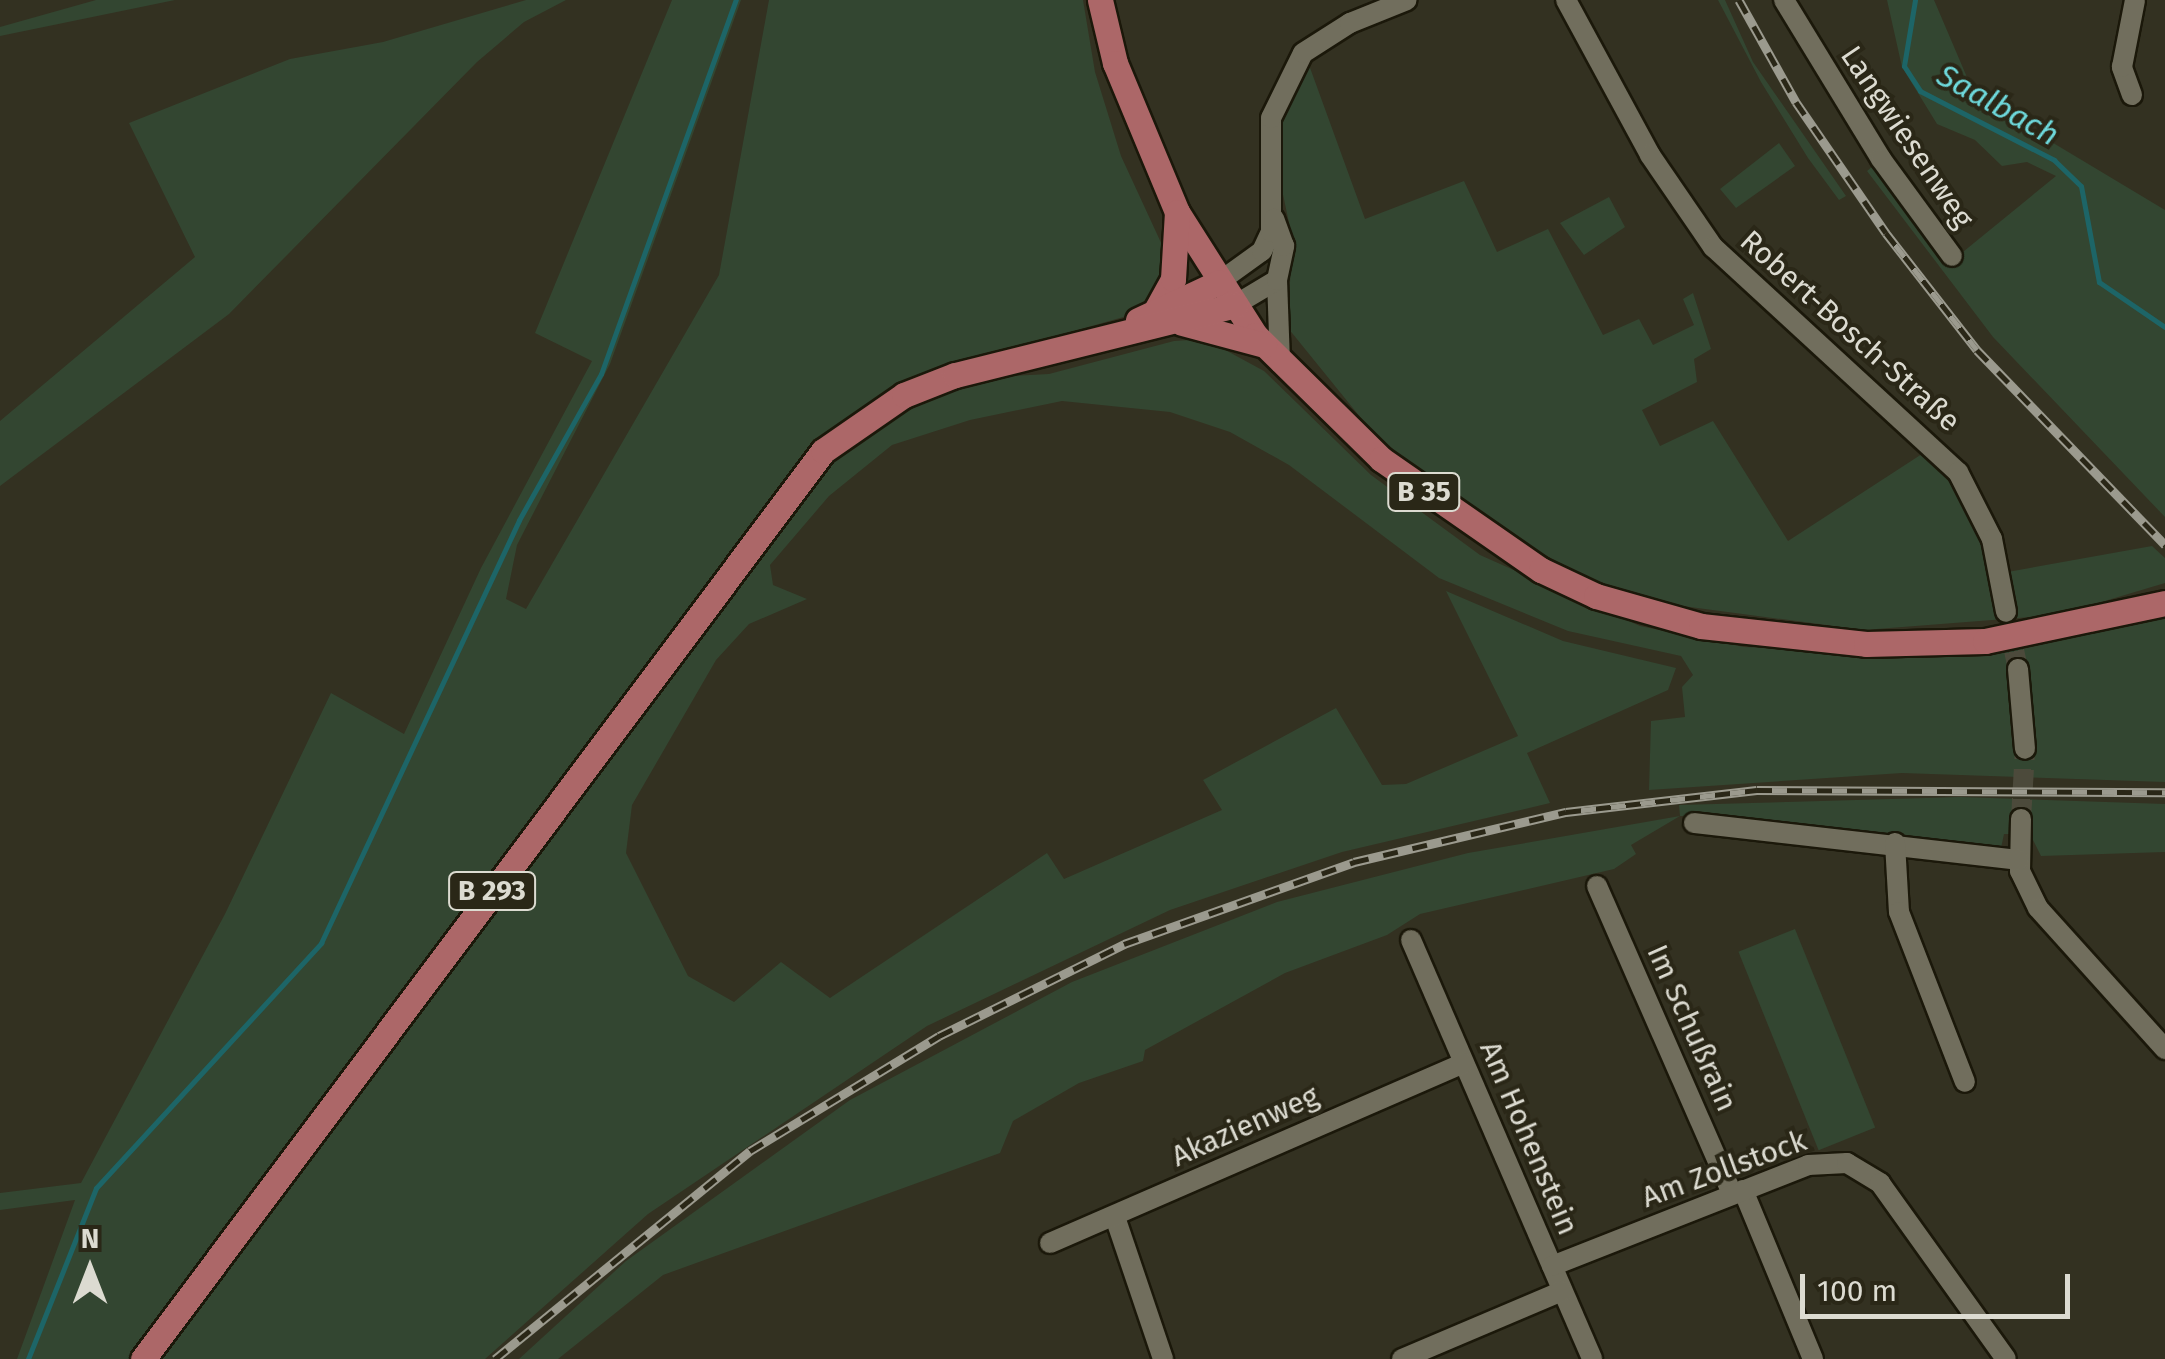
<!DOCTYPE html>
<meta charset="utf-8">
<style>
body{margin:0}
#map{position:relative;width:2165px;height:1359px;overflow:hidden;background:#333121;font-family:"Fira Sans",sans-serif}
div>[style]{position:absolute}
.green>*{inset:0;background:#334631;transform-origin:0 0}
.stream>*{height:5px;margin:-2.5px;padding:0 2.5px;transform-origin:2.5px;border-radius:2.5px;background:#1d6567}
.minor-tunnel>*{height:20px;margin-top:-10px;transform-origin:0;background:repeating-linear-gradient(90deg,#4c4a3b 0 20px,transparent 0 30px)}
.roads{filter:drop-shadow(2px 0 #1b180a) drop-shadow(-2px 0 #1b180a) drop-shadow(0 2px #1b180a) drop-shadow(0 -2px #1b180a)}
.minor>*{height:20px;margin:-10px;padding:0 10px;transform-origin:10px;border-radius:10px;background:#716e5d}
.major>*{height:25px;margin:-12.5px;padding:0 12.5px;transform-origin:12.5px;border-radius:12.5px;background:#ac6768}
.rail>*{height:9px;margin-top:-4.5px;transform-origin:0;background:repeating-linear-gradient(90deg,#2a2717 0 15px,#9b9a8e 0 30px);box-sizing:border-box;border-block:2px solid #9b9a8e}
span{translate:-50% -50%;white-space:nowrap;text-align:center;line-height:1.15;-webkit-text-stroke:8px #2a2717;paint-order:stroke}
.shield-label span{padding:2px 8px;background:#2a2717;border:2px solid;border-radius:8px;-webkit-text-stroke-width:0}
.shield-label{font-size:28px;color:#dcdbd1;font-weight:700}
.street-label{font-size:30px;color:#dcdbd1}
.water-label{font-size:32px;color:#6ed9dc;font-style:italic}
.north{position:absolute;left:40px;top:1219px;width:100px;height:100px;-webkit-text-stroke:8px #2a2717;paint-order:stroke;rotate:0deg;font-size:28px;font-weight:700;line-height:40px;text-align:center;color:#dcdbd1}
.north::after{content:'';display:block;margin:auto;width:35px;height:45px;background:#dcdbd1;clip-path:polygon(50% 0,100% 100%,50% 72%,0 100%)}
.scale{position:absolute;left:1800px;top:1274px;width:270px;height:45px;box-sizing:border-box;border:5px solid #dcdbd1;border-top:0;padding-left:12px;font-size:30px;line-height:35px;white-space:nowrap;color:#dcdbd1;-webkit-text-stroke:8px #2a2717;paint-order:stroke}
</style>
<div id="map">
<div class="green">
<div style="clip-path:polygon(96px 0,175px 0,0 36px,0 27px)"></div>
<div style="clip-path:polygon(526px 0,566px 0,524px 22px,477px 62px,229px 314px,0 486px,0 421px,195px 257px,129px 123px,290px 59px,383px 42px)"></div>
<div style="clip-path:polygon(672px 0,741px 0,610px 364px,517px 545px,506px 599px,526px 609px,719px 275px,769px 0,1083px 0,1095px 72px,1121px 156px,1163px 247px,1160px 292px,1134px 314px,1007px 350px,889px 395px,702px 592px,130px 1359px,17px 1359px,75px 1200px,0 1210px,0 1193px,81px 1183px,225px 914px,331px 693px,404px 734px,481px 568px,592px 361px,535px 333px)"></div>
<div style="clip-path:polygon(1718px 0,1725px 0,1753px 62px,1846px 196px,1839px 200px,1808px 158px,1761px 82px)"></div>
<div style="clip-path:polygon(1887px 0,1934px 0,1975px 96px,2165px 210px,2165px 517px,1993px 337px,1867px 171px,1885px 156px,1958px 256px,2056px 176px,2027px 162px,2002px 166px,1975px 140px,1937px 124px,1902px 67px)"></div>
<div style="clip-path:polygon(1309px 65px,1365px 219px,1464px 181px,1497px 252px,1548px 229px,1603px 335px,1639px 319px,1653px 345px,1694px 325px,1683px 299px,1693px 293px,1711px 349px,1694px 359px,1697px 382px,1642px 410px,1660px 446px,1713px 421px,1788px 541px,1925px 452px,1958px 489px,1987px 549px,1991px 575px,2152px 546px,2165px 558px,2165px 583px,2058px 615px,1864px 630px,1660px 603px,1597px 582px,1500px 532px,1447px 499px,1382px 444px,1288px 328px,1292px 237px,1278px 171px,1279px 124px)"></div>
<div style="clip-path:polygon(1779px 143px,1795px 166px,1736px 208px,1720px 189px)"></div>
<div style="clip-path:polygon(1609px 197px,1625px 227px,1584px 255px,1560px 223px)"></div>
<div style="clip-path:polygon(1205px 339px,1264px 371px,1371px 475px,1480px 555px,1640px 626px,1744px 647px,1989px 656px,2165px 615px,2165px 782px,1902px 773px,1649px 790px,1651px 721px,1685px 717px,1682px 687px,1693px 675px,1681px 656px,1568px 631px,1439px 578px,1289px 465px,1230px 432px,1170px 412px,1062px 401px,970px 420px,892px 445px,829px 496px,770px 565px,773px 585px,807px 599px,749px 624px,716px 660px,632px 805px,626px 853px,688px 976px,734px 1002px,781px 962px,830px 998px,1047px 853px,1064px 879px,1222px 810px,1203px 780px,1336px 708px,1382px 785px,1406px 784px,1518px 736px,1446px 591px,1563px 641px,1676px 668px,1668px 690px,1527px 753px,1550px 803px,1342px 852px,1170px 910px,927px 1026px,648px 1214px,485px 1359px,157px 1359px,823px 470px,882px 423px,977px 378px,1049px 374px,1174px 341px)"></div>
<div style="clip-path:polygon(1961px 797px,2165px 804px,2165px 852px,2041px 856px,2030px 834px,2004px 834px,2001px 848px,1731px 816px,1680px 816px,1631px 845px,1636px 854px,1614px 869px,1420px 914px,1387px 935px,1285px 973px,1145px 1050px,1143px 1061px,1079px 1083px,1013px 1121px,1000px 1153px,663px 1275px,558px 1359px,519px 1359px,626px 1261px,850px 1100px,1072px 982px,1277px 902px,1468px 853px,1680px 816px,1679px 805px)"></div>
<div style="left:1795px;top:929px;width:214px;height:61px;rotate:68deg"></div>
</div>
<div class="stream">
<div style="left:1915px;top:0;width:67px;rotate:99.5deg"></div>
<div style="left:1904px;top:66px;width:30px;rotate:57deg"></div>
<div style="left:1920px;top:91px;width:151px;rotate:27.2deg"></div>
<div style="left:2054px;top:160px;width:37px;rotate:44deg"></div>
<div style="left:2081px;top:186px;width:98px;rotate:79.4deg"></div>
<div style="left:2099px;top:282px;width:80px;rotate:34.3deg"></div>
<div style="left:28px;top:1359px;width:184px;rotate:-68.3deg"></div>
<div style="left:96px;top:1188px;width:333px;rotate:-47.4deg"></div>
<div style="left:321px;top:943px;width:467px;rotate:-64.9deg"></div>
<div style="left:519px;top:520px;width:167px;rotate:-60.7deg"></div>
<div style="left:601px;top:374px;width:398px;rotate:-70.2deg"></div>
</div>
<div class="minor-tunnel">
<div style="left:2008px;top:622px;width:48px;rotate:78deg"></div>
<div style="left:2021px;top:819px;width:70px;rotate:-86.7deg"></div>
</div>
<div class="roads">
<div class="minor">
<div style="left:1566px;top:0;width:176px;rotate:61.5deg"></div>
<div style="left:1650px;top:155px;width:112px;rotate:55.6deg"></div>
<div style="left:1713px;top:247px;width:333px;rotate:42.6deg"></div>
<div style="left:1958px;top:472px;width:75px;rotate:63.1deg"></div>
<div style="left:1992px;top:539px;width:74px;rotate:79.1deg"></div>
<div style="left:1784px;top:0;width:186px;rotate:58.6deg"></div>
<div style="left:1881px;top:159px;width:120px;rotate:53.8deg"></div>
<div style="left:2132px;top:95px;width:30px;rotate:-110deg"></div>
<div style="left:2122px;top:67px;width:68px;rotate:-79deg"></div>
<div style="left:1277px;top:280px;width:83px;rotate:87.9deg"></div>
<div style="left:1219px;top:282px;width:53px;rotate:-35.8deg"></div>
<div style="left:1262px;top:251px;width:21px;rotate:-65deg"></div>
<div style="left:1271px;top:232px;width:114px;rotate:-90deg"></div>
<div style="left:1271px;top:118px;width:72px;rotate:-63.8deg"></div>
<div style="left:1303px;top:53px;width:56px;rotate:-32.6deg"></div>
<div style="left:1350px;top:23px;width:61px;rotate:-22deg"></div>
<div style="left:1235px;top:305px;width:49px;rotate:-30.8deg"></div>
<div style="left:1277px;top:280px;width:35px;rotate:-78deg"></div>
<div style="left:1284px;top:246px;width:29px;rotate:-110deg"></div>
<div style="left:2018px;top:669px;width:80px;rotate:85deg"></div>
<div style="left:2021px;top:819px;width:52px;rotate:91.1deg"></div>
<div style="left:2020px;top:871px;width:41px;rotate:64.1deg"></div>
<div style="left:2038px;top:908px;width:190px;rotate:48deg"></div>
<div style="left:1694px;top:823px;width:327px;rotate:6.5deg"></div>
<div style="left:1895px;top:843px;width:69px;rotate:86.7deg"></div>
<div style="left:1899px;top:912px;width:182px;rotate:68.8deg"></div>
<div style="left:1597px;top:886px;width:336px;rotate:66.3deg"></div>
<div style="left:1411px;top:940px;width:456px;rotate:66.6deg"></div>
<div style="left:1743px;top:1190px;width:183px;rotate:67.5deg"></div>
<div style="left:1115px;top:1217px;width:150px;rotate:71.3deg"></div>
<div style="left:1050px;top:1243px;width:451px;rotate:-23.5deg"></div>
<div style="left:1552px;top:1266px;width:275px;rotate:-21.5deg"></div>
<div style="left:1808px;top:1165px;width:39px;rotate:-3deg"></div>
<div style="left:1847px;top:1163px;width:39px;rotate:31deg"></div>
<div style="left:1880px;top:1183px;width:216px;rotate:54.4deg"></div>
<div style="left:1402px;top:1359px;width:174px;rotate:-23deg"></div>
</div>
<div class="major">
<div style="left:1100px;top:0;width:65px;rotate:76.6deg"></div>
<div style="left:1115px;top:63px;width:161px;rotate:67.4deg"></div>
<div style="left:1177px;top:212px;width:146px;rotate:57.6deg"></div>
<div style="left:1255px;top:335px;width:177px;rotate:44.5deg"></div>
<div style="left:1381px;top:459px;width:195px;rotate:34.8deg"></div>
<div style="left:1541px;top:570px;width:61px;rotate:25.3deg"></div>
<div style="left:1596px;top:596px;width:109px;rotate:15.9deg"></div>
<div style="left:1701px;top:626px;width:166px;rotate:6.2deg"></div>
<div style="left:1866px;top:644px;width:119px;rotate:-1.4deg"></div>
<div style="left:1985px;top:641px;width:184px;rotate:-11.9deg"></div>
<div style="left:1156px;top:310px;width:35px;rotate:-61deg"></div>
<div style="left:1173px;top:279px;width:67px;rotate:-86.6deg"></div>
<div style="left:1138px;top:320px;width:89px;rotate:-25.1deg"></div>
<div style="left:1182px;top:323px;width:85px;rotate:15deg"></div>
<div style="left:143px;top:1359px;width:1134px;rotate:-53.17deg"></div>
<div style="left:823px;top:451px;width:98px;rotate:-34.7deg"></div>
<div style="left:904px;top:395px;width:55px;rotate:-21.4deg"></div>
<div style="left:955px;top:375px;width:289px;rotate:-14deg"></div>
</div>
</div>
<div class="rail">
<div style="left:1739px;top:0;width:117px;rotate:60.8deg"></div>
<div style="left:1796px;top:102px;width:159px;rotate:55.5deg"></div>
<div style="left:1886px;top:233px;width:148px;rotate:52.1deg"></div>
<div style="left:1977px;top:350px;width:271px;rotate:46deg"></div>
<div style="left:495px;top:1359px;width:329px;rotate:-39.2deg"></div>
<div style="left:750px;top:1151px;width:221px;rotate:-31.3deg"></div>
<div style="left:939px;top:1036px;width:207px;rotate:-26.4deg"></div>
<div style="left:1124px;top:944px;width:244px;rotate:-19.6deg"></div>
<div style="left:1354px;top:862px;width:218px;rotate:-13.3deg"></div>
<div style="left:1566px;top:812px;width:192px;rotate:-6.6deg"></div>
<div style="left:1757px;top:790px;width:408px;rotate:0.3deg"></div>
</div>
<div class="shield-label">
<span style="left:1424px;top:492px">B 35</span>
<span style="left:492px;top:891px">B 293</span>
</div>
<div class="street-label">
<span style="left:1907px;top:137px;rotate:56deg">Langwiesenweg</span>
<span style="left:1850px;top:331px;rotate:42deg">Robert-Bosch-Straße</span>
<span style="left:1692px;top:1028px;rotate:66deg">Im Schußrain</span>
<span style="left:1245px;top:1126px;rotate:-24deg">Akazienweg</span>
<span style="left:1529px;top:1138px;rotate:67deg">Am Hohenstein</span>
<span style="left:1724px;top:1169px;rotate:-20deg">Am Zollstock</span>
</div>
<div class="water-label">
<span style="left:1998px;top:105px;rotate:29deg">Saalbach</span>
</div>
<div class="north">N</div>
<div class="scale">100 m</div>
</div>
